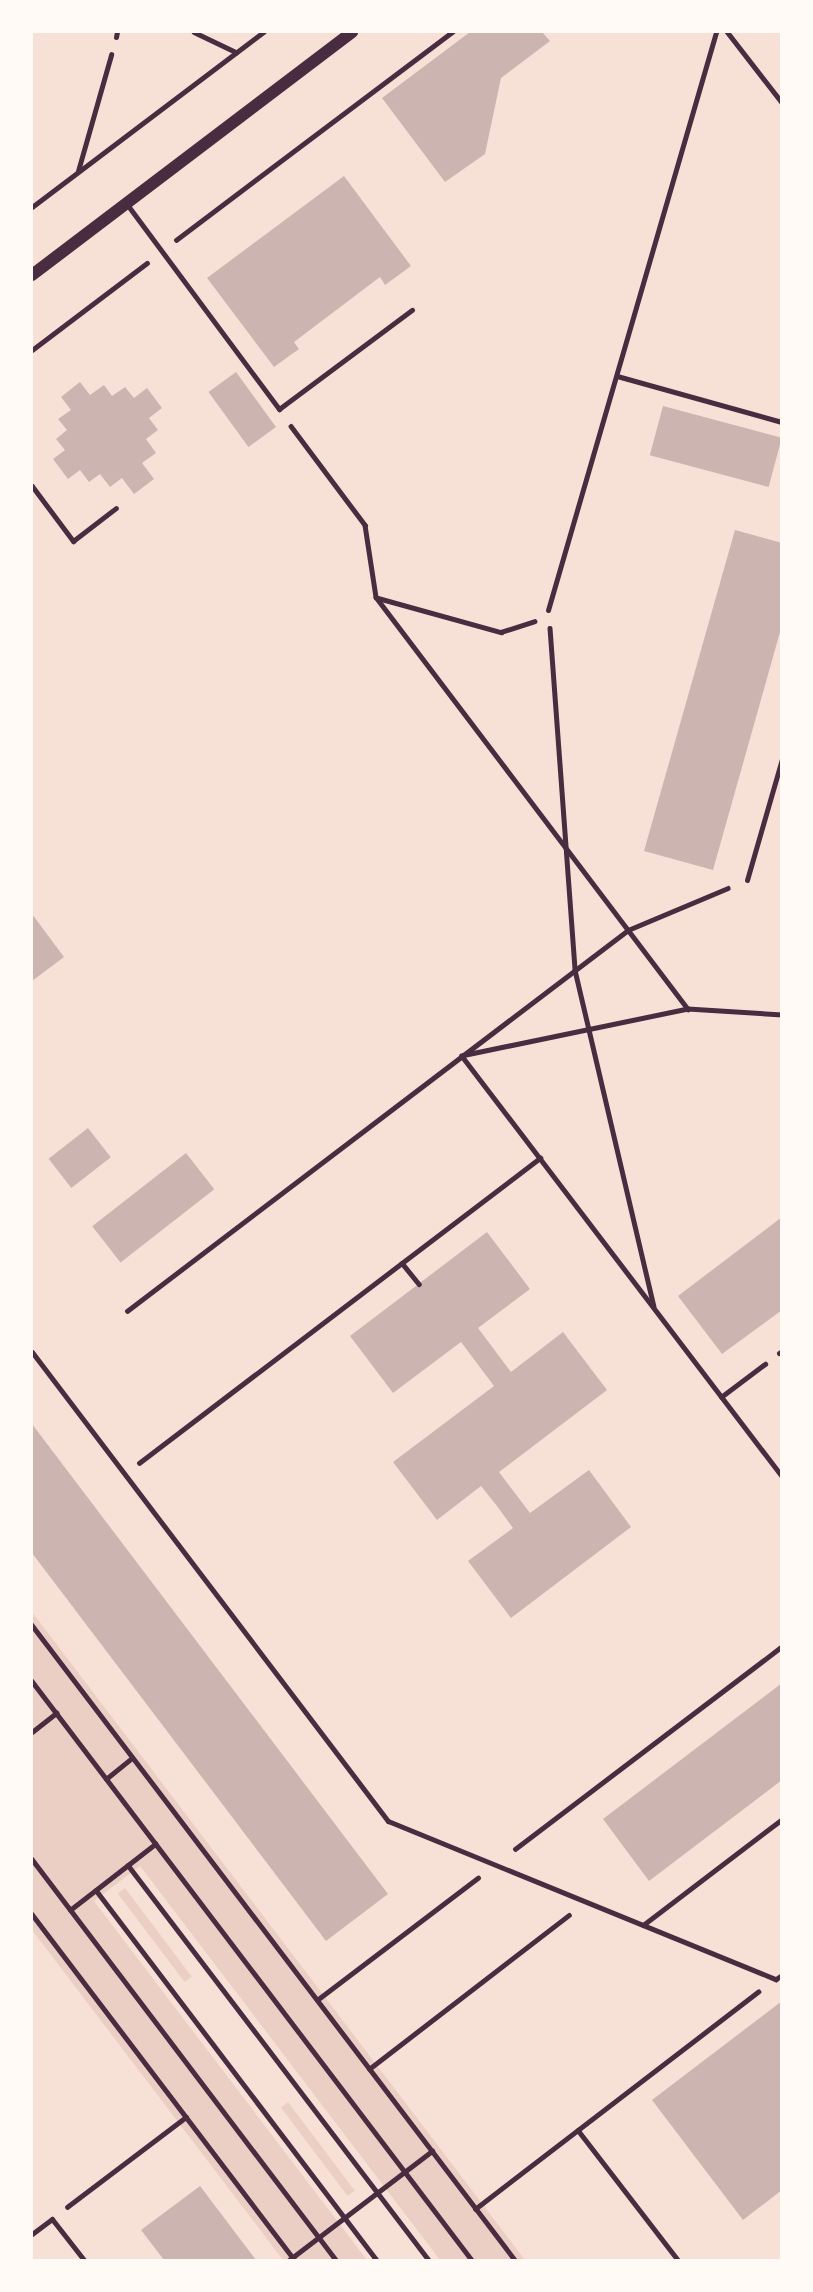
<!DOCTYPE html>
<style>
body{margin:0}
#map{position:relative;width:813px;height:2292px;overflow:hidden;background:#f7e1d7;font-family:"Alegreya Sans",sans-serif}
div>[style]{position:absolute}
.green>*{inset:0;background:#ebcfc5;transform-origin:0 0}
.building>*{inset:0;background:#ccb4b1;transform-origin:0 0}
.path>*{height:4.5px;margin:-2.25px;padding:0 2.25px;transform-origin:2.25px;border-radius:2.25px;background:#4a2c40}
.service>*{height:5px;margin:-2.5px;padding:0 2.5px;transform-origin:2.5px;border-radius:2.5px;background:#4a2c40}
.tertiary>*{height:12px;margin:-6px;padding:0 6px;transform-origin:6px;border-radius:6px;background:#4a2c40}
span{translate:-50% -50%;white-space:nowrap;text-align:center;line-height:1.15;-webkit-text-stroke:6px #fffaf5;paint-order:stroke}
.frame{position:absolute;inset:0;border:33px solid #fffaf5;pointer-events:none}
</style>
<div id="map">
<div class="green">
<div style="clip-path:polygon(32px 1612px,525px 2260px,440px 2260px,140px 1866px,94px 1901px,367px 2260px,283px 2260px,32px 1930px)"></div>
<div style="left:125px;top:1888px;width:111px;height:9px;rotate:53deg"></div>
<div style="left:288px;top:2102px;width:111px;height:9px;rotate:53deg"></div>
</div>
<div class="building">
<div style="clip-path:polygon(470px 32px,542px 32px,550px 41px,501px 78px,485px 154px,445px 182px,382px 98px)"></div>
<div style="clip-path:polygon(344px 176px,411px 266px,385px 285px,380px 277px,294px 342px,299px 349px,274px 367px,207px 278px)"></div>
<div style="left:236px;top:372px;width:68px;height:34px;rotate:54deg"></div>
<div style="clip-path:polygon(80px 382px,90px 395px,104px 385px,112px 396px,125px 387px,134px 398px,147px 388px,162px 408px,149px 418px,158px 430px,146px 439px,156px 453px,142px 463px,154px 479px,134px 494px,122px 478px,110px 487px,100px 474px,89px 482px,80px 470px,68px 479px,53px 459px,65px 450px,56px 439px,67px 430px,58px 419px,71px 410px,61px 397px)"></div>
<div style="left:663px;top:406px;width:123px;height:51px;rotate:15deg"></div>
<div style="clip-path:polygon(735px 530px,782px 543px,782px 625px,713px 870px,644px 851px)"></div>
<div style="clip-path:polygon(32px 914px,64px 957px,32px 981px)"></div>
<div style="left:88px;top:1128px;width:37px;height:50px;rotate:52deg"></div>
<div style="left:186px;top:1153px;width:46px;height:119px;rotate:52deg"></div>
<div style="clip-path:polygon(782px 1217px,782px 1310px,722px 1354px,678px 1296px)"></div>
<div style="clip-path:polygon(487px 1232px,530px 1289px,478px 1328px,511px 1372px,563px 1332px,607px 1390px,499px 1472px,530px 1513px,589px 1470px,631px 1527px,511px 1618px,468px 1561px,513px 1528px,497px 1506px,481px 1486px,437px 1520px,393px 1462px,494px 1386px,461px 1342px,393px 1393px,350px 1336px)"></div>
<div style="clip-path:polygon(32px 1424px,388px 1894px,326px 1941px,32px 1553px)"></div>
<div style="clip-path:polygon(782px 1683px,782px 1780px,649px 1881px,603px 1819px)"></div>
<div style="clip-path:polygon(782px 2001px,782px 2190px,743px 2220px,652px 2100px)"></div>
<div style="clip-path:polygon(200px 2186px,256px 2260px,164px 2260px,141px 2230px)"></div>
</div>
<div class="path">
<div style="left:194px;top:32px;width:47px;rotate:25.5deg"></div>
<div style="left:78px;top:171px;width:121px;rotate:-74.1deg"></div>
<div style="left:32px;top:207px;width:290px;rotate:-37.1deg"></div>
<div style="left:176px;top:240px;width:346px;rotate:-37deg"></div>
<div style="left:32px;top:350px;width:144px;rotate:-37.1deg"></div>
<div style="left:291px;top:426px;width:124px;rotate:53.2deg"></div>
<div style="left:365px;top:525px;width:73px;rotate:81.3deg"></div>
<div style="left:376px;top:597px;width:517px;rotate:52.86deg"></div>
<div style="left:378px;top:598px;width:128px;rotate:15.5deg"></div>
<div style="left:501px;top:632px;width:35px;rotate:-18deg"></div>
<div style="left:550px;top:628px;width:343px;rotate:85.8deg"></div>
<div style="left:575px;top:970px;width:345px;rotate:76.8deg"></div>
<div style="left:782px;top:1015px;width:94px;rotate:-176.3deg"></div>
<div style="left:688px;top:1009px;width:231px;rotate:168.3deg"></div>
<div style="left:462px;top:1056px;width:528px;rotate:52.7deg"></div>
<div style="left:402px;top:1263px;width:27px;rotate:51deg"></div>
<div style="left:127px;top:1311px;width:629px;rotate:-37.25deg"></div>
<div style="left:628px;top:930px;width:108px;rotate:-22.8deg"></div>
<div style="left:721px;top:1397px;width:55px;rotate:-36.9deg"></div>
<div style="left:139px;top:1463px;width:504px;rotate:-37.26deg"></div>
<div style="left:32px;top:1625px;width:798px;rotate:52.74deg"></div>
<div style="left:32px;top:1681px;width:727px;rotate:52.77deg"></div>
<div style="left:32px;top:1732px;width:31px;rotate:-38deg"></div>
<div style="left:106px;top:1779px;width:33px;rotate:-39deg"></div>
<div style="left:515px;top:1849px;width:335px;rotate:-37.2deg"></div>
<div style="left:32px;top:1859px;width:503px;rotate:52.83deg"></div>
<div style="left:128px;top:1865px;width:497px;rotate:52.7deg"></div>
<div style="left:96px;top:1890px;width:465px;rotate:52.8deg"></div>
<div style="left:70px;top:1910px;width:108px;rotate:-37.8deg"></div>
<div style="left:32px;top:1914px;width:435px;rotate:52.8deg"></div>
<div style="left:317px;top:2000px;width:202px;rotate:-37.2deg"></div>
<div style="left:369px;top:2069px;width:252px;rotate:-37.6deg"></div>
<div style="left:578px;top:2130px;width:164px;rotate:52.4deg"></div>
<div style="left:67px;top:2207px;width:149px;rotate:-37.1deg"></div>
<div style="left:475px;top:2209px;width:357px;rotate:-37.5deg"></div>
<div style="left:289px;top:2260px;width:180px;rotate:-37.3deg"></div>
</div>
<div class="service">
<div style="left:727px;top:32px;width:90px;rotate:52.2deg"></div>
<div style="left:116px;top:37px;width:5px;rotate:-79deg"></div>
<div style="left:126px;top:203px;width:257px;rotate:53.4deg"></div>
<div style="left:279px;top:409px;width:166px;rotate:-36.7deg"></div>
<div style="left:617px;top:376px;width:171px;rotate:15.6deg"></div>
<div style="left:32px;top:486px;width:69px;rotate:53.3deg"></div>
<div style="left:73px;top:541px;width:54px;rotate:-37.5deg"></div>
<div style="left:548px;top:610px;width:602px;rotate:-73.79deg"></div>
<div style="left:747px;top:880px;width:126px;rotate:-73.9deg"></div>
<div style="left:32px;top:1352px;width:589px;rotate:52.8deg"></div>
<div style="left:388px;top:1821px;width:419px;rotate:22.2deg"></div>
<div style="left:776px;top:1979px;width:7px;rotate:-34deg"></div>
<div style="left:779px;top:1353px;width:4px;rotate:-34deg"></div>
<div style="left:643px;top:1925px;width:175px;rotate:-37.3deg"></div>
<div style="left:32px;top:2234px;width:25px;rotate:-37deg"></div>
<div style="left:52px;top:2219px;width:52px;rotate:52deg"></div>
</div>
<div class="tertiary">
<div style="left:32px;top:275px;width:402px;rotate:-37.2deg"></div>
</div>
<div class="frame"></div>
</div>
